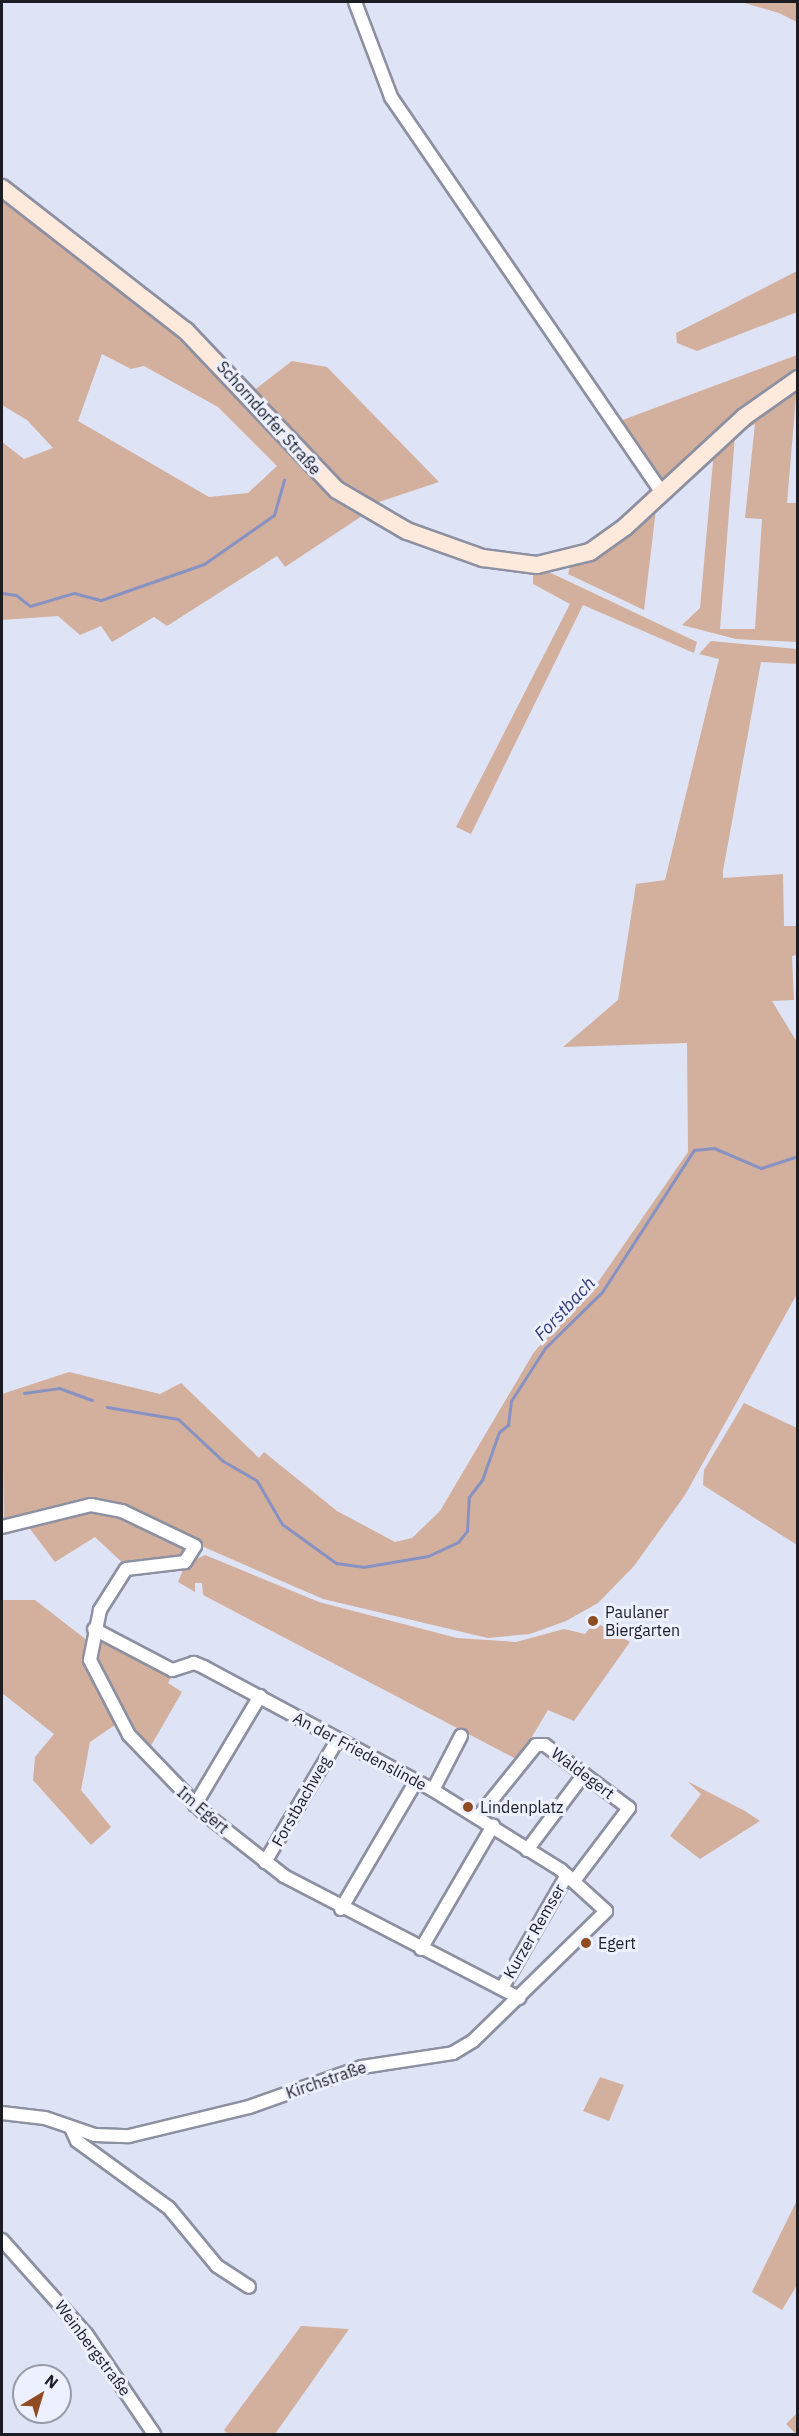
<!DOCTYPE html>
<meta charset="utf-8">
<style>
body{margin:0}
#map{position:relative;width:799px;height:2436px;overflow:hidden;background:#dee3f5;font-family:"IBM Plex Sans",sans-serif}
div>[style]{position:absolute}
.green>*{inset:0;background:#d3b09d}
.stream>*{height:3px;margin:-1.5px;padding:0 1.5px;transform-origin:1.5px;border-radius:1.5px;background:#8792c2}
.roads{filter:drop-shadow(2px 0 #8c90a1) drop-shadow(-2px 0 #8c90a1) drop-shadow(0 2px #8c90a1) drop-shadow(0 -2px #8c90a1)}
.street>*{height:12px;margin:-6px;padding:0 6px;transform-origin:6px;border-radius:6px;background:#fff}
.secondary>*{height:16px;margin:-8px;padding:0 8px;transform-origin:8px;border-radius:8px;background:#fee9dd}
.dots>*{width:16px;height:16px;translate:-50% -50%;box-sizing:border-box;border:3px solid #ecf0ff;border-radius:50%}
span{translate:-50% -50%;white-space:nowrap;text-align:center;line-height:1.15;-webkit-text-stroke:6px #ecf0ff;paint-order:stroke}
.street-label{font-size:16px;color:#1b1d23}
.poi-label{font-size:16px;color:#1b1d23}
.left{translate:0 -50%;text-align:left}
.water-label{font-size:18px;color:#323b77;font-style:italic}
.frame{position:absolute;inset:0;border:3px solid #1b1d23;pointer-events:none}
.north{position:absolute;left:12px;top:2364px;width:60px;height:60px;box-sizing:border-box;background:#ecf0ff;border:2px solid #989ca7;border-radius:50%;rotate:38deg;font-size:16px;font-weight:700;line-height:24px;text-align:center;color:#1b1d23}
.north::after{content:'';display:block;margin:auto;width:21px;height:27px;background:#904b21;clip-path:polygon(50% 0,100% 100%,50% 72%,0 100%)}
</style>
<div id="map">
<div class="green">
<div style="clip-path:polygon(741px 2px,797px 2px,797px 22px,779px 13px)"></div>
<div style="clip-path:polygon(evenodd,2px 194px,166px 320px,311px 474px,365px 514px,285px 567px,277px 556px,167px 626px,154px 617px,112px 642px,101px 626px,80px 635px,58px 616px,2px 620px,2px 442px,24px 459px,53px 448px,27px 420px,2px 405px,2px 194px,102px 354px,131px 369px,144px 366px,218px 407px,277px 466px,248px 493px,209px 497px,78px 421px,102px 354px)"></div>
<div style="clip-path:polygon(797px 271px,797px 312px,697px 351px,677px 343px,676px 333px)"></div>
<div style="clip-path:polygon(797px 355px,797px 373px,663px 483px,620px 421px)"></div>
<div style="clip-path:polygon(292px 361px,327px 367px,439px 482px,370px 505px,339px 484px,253px 391px)"></div>
<div style="clip-path:polygon(evenodd,797px 385px,787px 503px,797px 503px,797px 642px,736px 639px,682px 625px,700px 608px,714px 450px,797px 385px,755px 424px,745px 518px,762px 519px,755px 629px,720px 629px,735px 435px,755px 424px)"></div>
<div style="clip-path:polygon(656px 509px,644px 610px,568px 574px,571px 564px)"></div>
<div style="clip-path:polygon(533px 570px,551px 573px,697px 642px,694px 653px,583px 605px,471px 834px,456px 827px,570px 604px,533px 584px)"></div>
<div style="clip-path:polygon(711px 641px,797px 649px,797px 664px,761px 662px,723px 871px,723px 878px,783px 874px,784px 926px,797px 926px,797px 955px,792px 956px,794px 1000px,772px 1001px,797px 1042px,797px 1294px,685px 1495px,634px 1566px,598px 1603px,566px 1621px,530px 1634px,488px 1638px,323px 1599px,190px 1541px,187px 1555px,177px 1560px,126px 1566px,95px 1537px,55px 1562px,27px 1525px,4px 1523px,2px 1394px,69px 1372px,160px 1394px,181px 1383px,259px 1458px,264px 1452px,337px 1511px,395px 1542px,412px 1538px,440px 1511px,534px 1352px,594px 1288px,688px 1152px,687px 1043px,563px 1047px,618px 1000px,636px 884px,665px 880px,719px 659px,699px 654px)"></div>
<div style="clip-path:polygon(744px 1403px,797px 1428px,797px 1545px,703px 1485px,704px 1470px)"></div>
<div style="clip-path:polygon(205px 1555px,319px 1602px,457px 1638px,516px 1642px,564px 1629px,585px 1634px,595px 1622px,630px 1642px,574px 1721px,548px 1710px,518px 1760px,203px 1595px,202px 1583px,195px 1583px,195px 1592px,178px 1582px,185px 1565px)"></div>
<div style="clip-path:polygon(2px 1600px,35px 1600px,88px 1641px,89px 1667px,118px 1723px,90px 1742px,81px 1790px,111px 1827px,91px 1845px,33px 1780px,35px 1757px,54px 1734px,2px 1693px)"></div>
<div style="clip-path:polygon(100px 1639px,172px 1676px,168px 1683px,182px 1692px,149px 1749px,95px 1666px)"></div>
<div style="clip-path:polygon(687px 1781px,745px 1811px,760px 1821px,700px 1859px,670px 1836px,701px 1794px)"></div>
<div style="clip-path:polygon(600px 2077px,624px 2085px,609px 2121px,583px 2111px)"></div>
<div style="clip-path:polygon(797px 2200px,797px 2285px,782px 2310px,752px 2292px)"></div>
<div style="clip-path:polygon(301px 2326px,349px 2329px,275px 2434px,228px 2434px,224px 2430px)"></div>
<div style="clip-path:polygon(797px 2413px,797px 2434px,796px 2434px,786px 2424px)"></div>
</div>
<div class="stream">
<div style="left:2px;top:593px;width:14px;rotate:8deg"></div>
<div style="left:16px;top:595px;width:18px;rotate:38deg"></div>
<div style="left:30px;top:606px;width:46px;rotate:-16.5deg"></div>
<div style="left:74px;top:593px;width:28px;rotate:15deg"></div>
<div style="left:101px;top:600px;width:109px;rotate:-19.3deg"></div>
<div style="left:204px;top:564px;width:85px;rotate:-35deg"></div>
<div style="left:274px;top:515px;width:37px;rotate:-74deg"></div>
<div style="left:24px;top:1393px;width:35px;rotate:-8deg"></div>
<div style="left:59px;top:1388px;width:35px;rotate:20deg"></div>
<div style="left:107px;top:1407px;width:72px;rotate:9.6deg"></div>
<div style="left:178px;top:1419px;width:62px;rotate:43deg"></div>
<div style="left:223px;top:1461px;width:39px;rotate:30deg"></div>
<div style="left:257px;top:1481px;width:50px;rotate:59.8deg"></div>
<div style="left:282px;top:1524px;width:67px;rotate:35.8deg"></div>
<div style="left:336px;top:1563px;width:27px;rotate:8deg"></div>
<div style="left:363px;top:1567px;width:66px;rotate:-9.6deg"></div>
<div style="left:428px;top:1556px;width:33px;rotate:-25deg"></div>
<div style="left:458px;top:1542px;width:14px;rotate:-51deg"></div>
<div style="left:467px;top:1531px;width:34px;rotate:-87deg"></div>
<div style="left:469px;top:1497px;width:21px;rotate:-53deg"></div>
<div style="left:482px;top:1480px;width:51px;rotate:-70.5deg"></div>
<div style="left:499px;top:1432px;width:11px;rotate:-38deg"></div>
<div style="left:508px;top:1425px;width:24px;rotate:-83deg"></div>
<div style="left:511px;top:1401px;width:63px;rotate:-57.3deg"></div>
<div style="left:545px;top:1348px;width:80px;rotate:-44.5deg"></div>
<div style="left:602px;top:1292px;width:169px;rotate:-57.1deg"></div>
<div style="left:694px;top:1150px;width:20px;rotate:-6deg"></div>
<div style="left:714px;top:1148px;width:51px;rotate:23.1deg"></div>
<div style="left:761px;top:1168px;width:39px;rotate:-18deg"></div>
</div>
<div class="roads">
<div class="street">
<div style="left:355px;top:2px;width:102px;rotate:69.2deg"></div>
<div style="left:391px;top:97px;width:480px;rotate:55.6deg"></div>
<div style="left:2px;top:1527px;width:92px;rotate:-13.9deg"></div>
<div style="left:91px;top:1505px;width:32px;rotate:11deg"></div>
<div style="left:122px;top:1511px;width:81px;rotate:25.6deg"></div>
<div style="left:195px;top:1546px;width:19px;rotate:122deg"></div>
<div style="left:185px;top:1562px;width:59px;rotate:173.2deg"></div>
<div style="left:126px;top:1569px;width:49px;rotate:122.4deg"></div>
<div style="left:100px;top:1610px;width:51px;rotate:101.3deg"></div>
<div style="left:90px;top:1660px;width:85px;rotate:62.5deg"></div>
<div style="left:129px;top:1735px;width:108px;rotate:46.1deg"></div>
<div style="left:204px;top:1813px;width:102px;rotate:38.2deg"></div>
<div style="left:284px;top:1876px;width:265px;rotate:27.4deg"></div>
<div style="left:433px;top:1790px;width:61px;rotate:-62.6deg"></div>
<div style="left:195px;top:1805px;width:127px;rotate:-59.2deg"></div>
<div style="left:478px;top:1817px;width:92px;rotate:-51.1deg"></div>
<div style="left:536px;top:1745px;width:9px"></div>
<div style="left:545px;top:1745px;width:105px;rotate:36.9deg"></div>
<div style="left:629px;top:1808px;width:91px;rotate:127deg"></div>
<div style="left:527px;top:1850px;width:95px;rotate:-53.1deg"></div>
<div style="left:265px;top:1862px;width:143px;rotate:-59.3deg"></div>
<div style="left:341px;top:1909px;width:148px;rotate:-59.6deg"></div>
<div style="left:421px;top:1949px;width:143px;rotate:-59.7deg"></div>
<div style="left:502px;top:1988px;width:130px;rotate:-60.1deg"></div>
<div style="left:2px;top:2113px;width:43px;rotate:6.6deg"></div>
<div style="left:45px;top:2118px;width:53px;rotate:18.8deg"></div>
<div style="left:95px;top:2135px;width:34px;rotate:2deg"></div>
<div style="left:129px;top:2136px;width:123px;rotate:-13.6deg"></div>
<div style="left:249px;top:2107px;width:120px;rotate:-19.5deg"></div>
<div style="left:362px;top:2067px;width:92px;rotate:-8.7deg"></div>
<div style="left:453px;top:2053px;width:23px;rotate:-31deg"></div>
<div style="left:473px;top:2041px;width:186px;rotate:-44.3deg"></div>
<div style="left:606px;top:1911px;width:61px;rotate:-137.7deg"></div>
<div style="left:561px;top:1870px;width:151px;rotate:-148deg"></div>
<div style="left:433px;top:1790px;width:260px;rotate:-151.8deg"></div>
<div style="left:204px;top:1667px;width:11px;rotate:-158deg"></div>
<div style="left:194px;top:1663px;width:23px;rotate:162deg"></div>
<div style="left:172px;top:1670px;width:88px;rotate:-152.3deg"></div>
<div style="left:71px;top:2128px;width:14px;rotate:65deg"></div>
<div style="left:77px;top:2141px;width:114px;rotate:36.1deg"></div>
<div style="left:169px;top:2208px;width:75px;rotate:50.4deg"></div>
<div style="left:217px;top:2266px;width:38px;rotate:33deg"></div>
<div style="left:2px;top:2240px;width:127px;rotate:48.2deg"></div>
<div style="left:87px;top:2335px;width:120px;rotate:55.9deg"></div>
</div>
<div class="secondary">
<div style="left:2px;top:188px;width:233px;rotate:37.9deg"></div>
<div style="left:186px;top:331px;width:219px;rotate:46.5deg"></div>
<div style="left:337px;top:490px;width:81px;rotate:30.4deg"></div>
<div style="left:407px;top:531px;width:81px;rotate:19.6deg"></div>
<div style="left:483px;top:558px;width:54px;rotate:7.4deg"></div>
<div style="left:537px;top:565px;width:55px;rotate:-13.8deg"></div>
<div style="left:590px;top:552px;width:43px;rotate:-35.5deg"></div>
<div style="left:625px;top:527px;width:162px;rotate:-42.7deg"></div>
<div style="left:744px;top:417px;width:66px;rotate:-35.1deg"></div>
</div>
</div>
<div class="dots">
<div style="left:593px;top:1621px;background:#904b21"></div>
<div style="left:468px;top:1807px;background:#904b21"></div>
<div style="left:586px;top:1943px;background:#904b21"></div>
</div>
<div class="street-label">
<span style="left:269px;top:418px;rotate:48deg">Schorndorfer Straße</span>
<span style="left:360px;top:1751px;rotate:28deg">An der Friedenslinde</span>
<span style="left:583px;top:1773px;rotate:37deg">Waldegert</span>
<span style="left:301px;top:1801px;rotate:-60deg">Forstbachweg</span>
<span style="left:203px;top:1810px;rotate:41deg">Im Egert</span>
<span style="left:534px;top:1931px;rotate:-60deg">Kurzer Remser</span>
<span style="left:326px;top:2080px;rotate:-19deg">Kirchstraße</span>
<span style="left:93px;top:2348px;rotate:53deg">Weinbergstraße</span>
</div>
<div class="poi-label">
<span class="left" style="left:605px;top:1621px">Paulaner<br>Biergarten</span>
<span class="left" style="left:480px;top:1807px">Lindenplatz</span>
<span class="left" style="left:598px;top:1943px">Egert</span>
</div>
<div class="water-label">
<span style="left:565px;top:1309px;rotate:-47deg">Forstbach</span>
</div>
<div class="frame"></div>
<div class="north">N</div>
</div>
